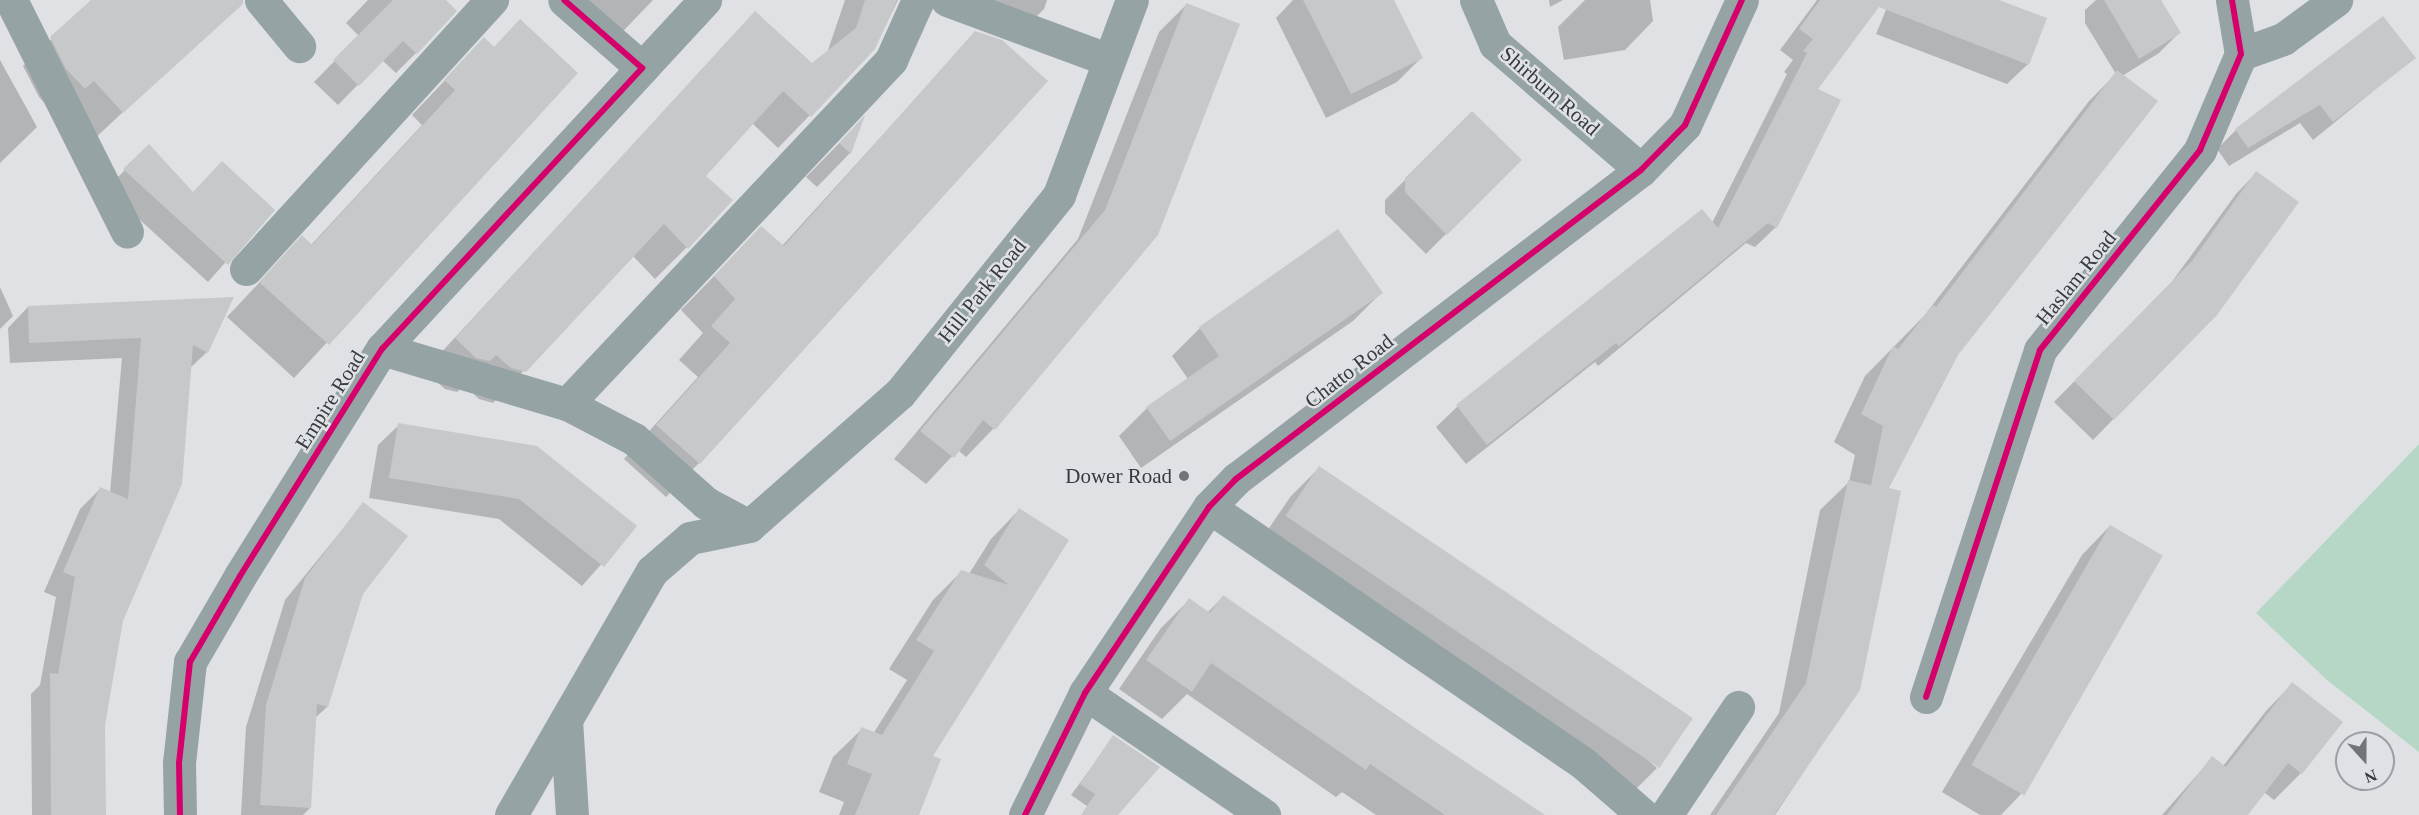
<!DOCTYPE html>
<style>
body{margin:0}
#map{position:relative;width:2419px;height:815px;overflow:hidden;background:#dfe1e4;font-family:Georgia,serif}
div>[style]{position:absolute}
.green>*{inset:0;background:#b6d7c6}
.shadow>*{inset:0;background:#0003}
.building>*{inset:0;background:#c6c8ca;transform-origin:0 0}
.minor>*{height:33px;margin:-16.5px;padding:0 16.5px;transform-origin:16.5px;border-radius:16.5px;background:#95a3a4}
.cycleway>*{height:6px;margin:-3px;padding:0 3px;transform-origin:3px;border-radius:3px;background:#d6006c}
.dots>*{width:16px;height:16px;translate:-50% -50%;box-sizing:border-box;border:3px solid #dee1e5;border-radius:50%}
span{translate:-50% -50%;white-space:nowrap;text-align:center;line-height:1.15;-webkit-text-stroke:5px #dee1e5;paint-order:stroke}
.street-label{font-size:21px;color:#393a3c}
.poi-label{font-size:21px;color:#393a3c}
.right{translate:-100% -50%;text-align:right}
.north{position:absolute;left:2335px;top:731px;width:60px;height:60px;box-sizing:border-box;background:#dee1e5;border:2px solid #9c9ea1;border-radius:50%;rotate:159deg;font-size:16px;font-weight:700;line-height:24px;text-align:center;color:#393a3c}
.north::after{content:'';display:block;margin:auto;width:21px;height:27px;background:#737477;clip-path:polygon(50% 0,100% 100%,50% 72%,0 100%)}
</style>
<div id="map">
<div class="green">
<div style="clip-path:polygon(2419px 444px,2419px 752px,2327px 680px,2256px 613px)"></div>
</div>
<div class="shadow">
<div style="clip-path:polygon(93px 0,231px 0,236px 7px,93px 140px,56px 116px,39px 97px,23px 66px)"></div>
<div style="clip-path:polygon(368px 0,444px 0,416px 53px,396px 73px,382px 60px,338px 105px,314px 82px,359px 36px,346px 23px)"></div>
<div style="clip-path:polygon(550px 0,653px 0,605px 50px)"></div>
<div style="clip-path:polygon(845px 0,898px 0,874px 49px,778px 148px,752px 123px,704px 176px,687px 247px,655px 279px,633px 256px,493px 403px,479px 399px,464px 385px,457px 392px,445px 389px,424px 371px,755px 13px,812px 65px,827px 53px)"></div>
<div style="clip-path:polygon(948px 0,1047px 0,1044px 9px,1016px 37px)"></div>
<div style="clip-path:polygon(1293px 0,1393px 0,1421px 58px,1397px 82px,1326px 118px,1276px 18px)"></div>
<div style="clip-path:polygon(1549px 0,1563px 0,1550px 7px)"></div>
<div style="clip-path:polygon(1585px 0,1650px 0,1653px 21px,1625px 50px,1564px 60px,1558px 27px)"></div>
<div style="clip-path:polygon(1817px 0,1882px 0,1816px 89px,1776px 227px,1755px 247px,1746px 243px,1598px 366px,1595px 362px,1466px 464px,1436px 427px,1457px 407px,1702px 211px,1712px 223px,1787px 74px,1784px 72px,1793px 60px,1780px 50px)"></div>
<div style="clip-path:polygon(1890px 0,1995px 0,2028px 64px,2007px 84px,1876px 34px)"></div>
<div style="clip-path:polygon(2096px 0,2159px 0,2179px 33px,2159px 53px,2122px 76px,1956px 354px,1886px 490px,1859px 689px,1775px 815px,1710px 815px,1779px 713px,1820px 510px,1849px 482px,1855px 455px,1834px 442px,1865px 376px,1924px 316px,2089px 101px,2116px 74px,2085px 23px,2085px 10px)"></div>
<div style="clip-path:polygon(1186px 5px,1156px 235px,993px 429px,966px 457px,958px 450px,926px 484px,894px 459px,1078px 239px,1159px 32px)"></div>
<div style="clip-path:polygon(976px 32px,699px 463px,666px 497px,624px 459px,698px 377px,679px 360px,703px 333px,681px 310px,761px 228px,782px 246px)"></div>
<div style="clip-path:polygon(484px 39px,493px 48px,576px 73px,294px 378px,227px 317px,302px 237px,311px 245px,422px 125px,412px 115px)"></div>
<div style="clip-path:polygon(2414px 58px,2313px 140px,2300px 123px,2229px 166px,2217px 149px,2236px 130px)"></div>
<div style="clip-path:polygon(0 60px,37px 127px,0 163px)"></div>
<div style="clip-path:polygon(1472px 113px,1519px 160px,1426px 254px,1385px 213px,1385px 200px)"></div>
<div style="clip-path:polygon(861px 121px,850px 153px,817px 187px,806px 177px)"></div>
<div style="clip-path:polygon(149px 146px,192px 194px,272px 210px,208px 282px,106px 189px)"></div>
<div style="clip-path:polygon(2256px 173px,2216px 314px,2093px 440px,2054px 402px,2171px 283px,2236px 194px)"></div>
<div style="clip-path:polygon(0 287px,13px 316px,0 329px)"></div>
<div style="clip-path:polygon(1381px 293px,1353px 321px,1141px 468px,1119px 436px,1147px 408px,1188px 379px,1172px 356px,1200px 328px)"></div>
<div style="clip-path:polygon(232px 298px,207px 352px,189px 369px,122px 620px,103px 725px,105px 815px,32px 815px,31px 694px,40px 685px,56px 597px,44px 592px,80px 509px,100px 489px,110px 493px,122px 358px,10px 363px,8px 328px,28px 307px)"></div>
<div style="clip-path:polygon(399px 425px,635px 526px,582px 586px,499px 519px,369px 498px,378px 445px)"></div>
<div style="clip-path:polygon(1319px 468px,1657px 768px,1629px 796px,1258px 544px,1291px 496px)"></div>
<div style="clip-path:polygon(363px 504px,361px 594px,327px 707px,315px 718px,310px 808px,303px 815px,241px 815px,246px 727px,285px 600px)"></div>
<div style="clip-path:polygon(1019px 510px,1067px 540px,931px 757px,917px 815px,839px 815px,844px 802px,819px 792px,833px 757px,862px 729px,873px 734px,907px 680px,889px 669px,933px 600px,961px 572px,969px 574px,991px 539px)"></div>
<div style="clip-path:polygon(2110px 526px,2161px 557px,2021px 794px,2001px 815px,1980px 815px,1942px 792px,2082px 555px)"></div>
<div style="clip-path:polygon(1223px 597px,1542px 815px,1376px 815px,1342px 792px,1336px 797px,1187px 694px,1162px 719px,1119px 689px,1161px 628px,1189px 600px,1207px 613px)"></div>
<div style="clip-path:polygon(2292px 684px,2301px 773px,2274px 800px,2264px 792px,2246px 815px,2162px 815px,2212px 758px,2223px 766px,2266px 711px)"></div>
<div style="clip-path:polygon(1114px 737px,1105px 815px,1100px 815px,1071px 795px)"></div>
</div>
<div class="building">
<div style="clip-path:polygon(91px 0,243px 0,243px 4px,123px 113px,94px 81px,85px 89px,66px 69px,50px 37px)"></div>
<div style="clip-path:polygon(393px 0,446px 0,457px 11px,417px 54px,403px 41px,359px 86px,333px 60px)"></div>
<div style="clip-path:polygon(865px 0,897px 0,875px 49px,811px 117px,783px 91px,706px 176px,733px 200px,688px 249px,664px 224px,526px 372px,511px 368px,496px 355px,490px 361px,476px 358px,455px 338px,755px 11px,812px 63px,856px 28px)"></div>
<div style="clip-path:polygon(1303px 0,1394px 0,1423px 58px,1351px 94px)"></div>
<div style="clip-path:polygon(1820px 0,1999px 0,2047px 18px,2029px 65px,1879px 7px,1818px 89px,1841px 100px,1777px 228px,1768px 223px,1619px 346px,1616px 343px,1487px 445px,1456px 405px,1702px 209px,1718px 228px,1807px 53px,1803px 51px,1813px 39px,1799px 29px)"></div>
<div style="clip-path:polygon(2104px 0,2161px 0,2181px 33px,2139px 59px)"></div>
<div style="clip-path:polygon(1186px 3px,1240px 24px,1158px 235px,995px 430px,983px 420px,954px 458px,920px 431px,1105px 210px)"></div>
<div style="clip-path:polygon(2383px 16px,2416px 58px,2333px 122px,2320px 105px,2248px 148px,2235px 129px)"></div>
<div style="clip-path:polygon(520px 19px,578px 73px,329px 345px,259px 282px,302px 235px,312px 245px,455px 90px,444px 80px,484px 37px,494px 47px)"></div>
<div style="clip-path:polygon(975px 31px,1002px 40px,1048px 81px,700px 464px,656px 425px,730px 343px,711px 326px,735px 299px,714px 276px,761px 226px,784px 246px)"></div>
<div style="clip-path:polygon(2117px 70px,2158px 101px,1958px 355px,1889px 488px,1901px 491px,1860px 690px,1774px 815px,1716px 815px,1806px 683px,1848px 480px,1871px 485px,1883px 426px,1861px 414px,1893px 346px,1898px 349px,1933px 305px,1936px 307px)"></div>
<div style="clip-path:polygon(1472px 111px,1522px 160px,1447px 235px,1405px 192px,1405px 178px)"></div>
<div style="clip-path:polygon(865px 115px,851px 154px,839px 143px)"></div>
<div style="clip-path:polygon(149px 144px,193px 192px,222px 161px,275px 210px,228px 265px,123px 169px)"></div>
<div style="clip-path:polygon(2256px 171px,2299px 202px,2217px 315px,2114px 420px,2074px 381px,2192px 261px)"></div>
<div style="clip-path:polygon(1338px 229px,1383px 293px,1170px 441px,1146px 407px,1219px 356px,1199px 327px)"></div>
<div style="clip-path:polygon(234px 297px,208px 353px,193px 345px,182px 484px,123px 621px,105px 725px,106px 815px,51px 815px,50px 673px,58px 674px,75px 577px,63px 572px,100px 487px,128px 499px,141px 338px,29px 343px,28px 306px)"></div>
<div style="clip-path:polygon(398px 423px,537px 446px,637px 526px,604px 567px,519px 499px,389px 478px)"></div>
<div style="left:1319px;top:466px;width:451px;height:60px;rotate:34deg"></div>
<div style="clip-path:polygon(363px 502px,408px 536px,363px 594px,328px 707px,317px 704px,311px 808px,260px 805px,266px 705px,305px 578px)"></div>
<div style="clip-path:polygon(1019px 508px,1069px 540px,933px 756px,941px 759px,919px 815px,855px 815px,872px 774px,847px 764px,861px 727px,882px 735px,934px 651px,916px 640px,961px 570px,1009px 585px,984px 565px)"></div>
<div style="left:2110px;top:525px;width:61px;height:277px;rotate:30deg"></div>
<div style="clip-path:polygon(1223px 595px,1419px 731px,1545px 815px,1445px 815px,1370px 764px,1366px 770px,1211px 663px,1192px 692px,1146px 660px,1189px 598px,1210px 613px)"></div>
<div style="clip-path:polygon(2292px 682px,2343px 722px,2302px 774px,2288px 763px,2248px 815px,2167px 815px,2212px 756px,2226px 767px)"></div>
<div style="clip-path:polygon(1113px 735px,1160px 767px,1118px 815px,1081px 815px,1095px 794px,1080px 784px)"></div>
</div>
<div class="minor">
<div style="left:11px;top:0;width:259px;rotate:63.4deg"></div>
<div style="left:261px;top:0;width:60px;rotate:50.4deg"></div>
<div style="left:947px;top:0;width:173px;rotate:20.3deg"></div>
<div style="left:1476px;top:0;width:48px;rotate:66.6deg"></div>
<div style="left:1495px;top:44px;width:193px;rotate:40.8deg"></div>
<div style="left:2241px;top:54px;width:45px;rotate:-19.7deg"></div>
<div style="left:2283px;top:39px;width:66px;rotate:-36.3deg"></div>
<div style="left:642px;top:68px;width:93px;rotate:-47.2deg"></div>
<div style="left:246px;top:269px;width:365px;rotate:-47.6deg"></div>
<div style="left:382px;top:349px;width:193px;rotate:16.6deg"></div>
<div style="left:567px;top:404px;width:76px;rotate:27.6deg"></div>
<div style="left:634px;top:439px;width:96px;rotate:41.6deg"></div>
<div style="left:706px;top:503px;width:49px;rotate:28.1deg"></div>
<div style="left:567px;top:404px;width:473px;rotate:-46.7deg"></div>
<div style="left:891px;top:60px;width:66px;rotate:-65.8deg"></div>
<div style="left:1209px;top:507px;width:453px;rotate:34.4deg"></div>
<div style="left:1583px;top:763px;width:79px;rotate:40.9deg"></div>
<div style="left:1085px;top:693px;width:217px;rotate:34.3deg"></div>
<div style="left:1926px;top:697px;width:365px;rotate:-71.8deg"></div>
<div style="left:2040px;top:350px;width:256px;rotate:-51.3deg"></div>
<div style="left:2200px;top:150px;width:104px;rotate:-66.9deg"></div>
<div style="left:2241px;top:54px;width:55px;rotate:-99.5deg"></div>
<div style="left:566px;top:720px;width:95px;rotate:86.4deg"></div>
<div style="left:180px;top:815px;width:52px;rotate:-91.1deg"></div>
<div style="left:179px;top:763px;width:102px;rotate:-83.8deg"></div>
<div style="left:190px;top:662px;width:99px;rotate:-59.8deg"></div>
<div style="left:240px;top:576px;width:268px;rotate:-58deg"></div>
<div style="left:382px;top:349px;width:383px;rotate:-47.2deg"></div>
<div style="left:642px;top:68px;width:103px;rotate:-138.9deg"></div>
<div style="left:511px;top:815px;width:282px;rotate:-60deg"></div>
<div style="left:652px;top:571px;width:50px;rotate:-41deg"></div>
<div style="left:690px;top:538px;width:60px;rotate:-11.5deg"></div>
<div style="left:749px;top:526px;width:201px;rotate:-41.4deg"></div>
<div style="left:900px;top:393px;width:254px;rotate:-51.2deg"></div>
<div style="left:1059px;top:195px;width:208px;rotate:-69.5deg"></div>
<div style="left:1025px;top:815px;width:136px;rotate:-63.8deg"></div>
<div style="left:1085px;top:693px;width:224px;rotate:-56.3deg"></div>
<div style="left:1209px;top:507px;width:39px;rotate:-46deg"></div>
<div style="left:1236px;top:479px;width:509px;rotate:-37.34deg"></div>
<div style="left:1641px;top:170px;width:63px;rotate:-45.6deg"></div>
<div style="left:1685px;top:125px;width:137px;rotate:-65.5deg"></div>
<div style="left:1666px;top:815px;width:130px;rotate:-56.3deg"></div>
</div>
<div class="cycleway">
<div style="left:1926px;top:697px;width:365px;rotate:-71.8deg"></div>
<div style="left:2040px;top:350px;width:256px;rotate:-51.3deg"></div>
<div style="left:2200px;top:150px;width:104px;rotate:-66.9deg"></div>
<div style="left:2241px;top:54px;width:55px;rotate:-99.5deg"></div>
<div style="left:180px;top:815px;width:52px;rotate:-91.1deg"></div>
<div style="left:179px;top:763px;width:102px;rotate:-83.8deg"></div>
<div style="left:190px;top:662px;width:99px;rotate:-59.8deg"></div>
<div style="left:240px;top:576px;width:268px;rotate:-58deg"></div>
<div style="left:382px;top:349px;width:383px;rotate:-47.2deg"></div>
<div style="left:642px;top:68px;width:103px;rotate:-138.9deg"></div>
<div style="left:1025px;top:815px;width:136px;rotate:-63.8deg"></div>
<div style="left:1085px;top:693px;width:224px;rotate:-56.3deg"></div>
<div style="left:1209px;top:507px;width:39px;rotate:-46deg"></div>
<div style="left:1236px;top:479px;width:509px;rotate:-37.34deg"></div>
<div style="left:1641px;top:170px;width:63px;rotate:-45.6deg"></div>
<div style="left:1685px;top:125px;width:137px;rotate:-65.5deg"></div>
</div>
<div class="dots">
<div style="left:1184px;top:476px;background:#737477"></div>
</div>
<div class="street-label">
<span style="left:1550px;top:91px;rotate:41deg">Shirburn Road</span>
<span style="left:2076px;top:278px;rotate:-51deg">Haslam Road</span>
<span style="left:982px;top:291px;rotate:-51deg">Hill Park Road</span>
<span style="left:1349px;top:371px;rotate:-38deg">Chatto Road</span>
<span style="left:330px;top:400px;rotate:-58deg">Empire Road</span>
</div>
<div class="poi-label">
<span class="right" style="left:1172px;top:476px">Dower Road</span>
</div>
<div class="north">N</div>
</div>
